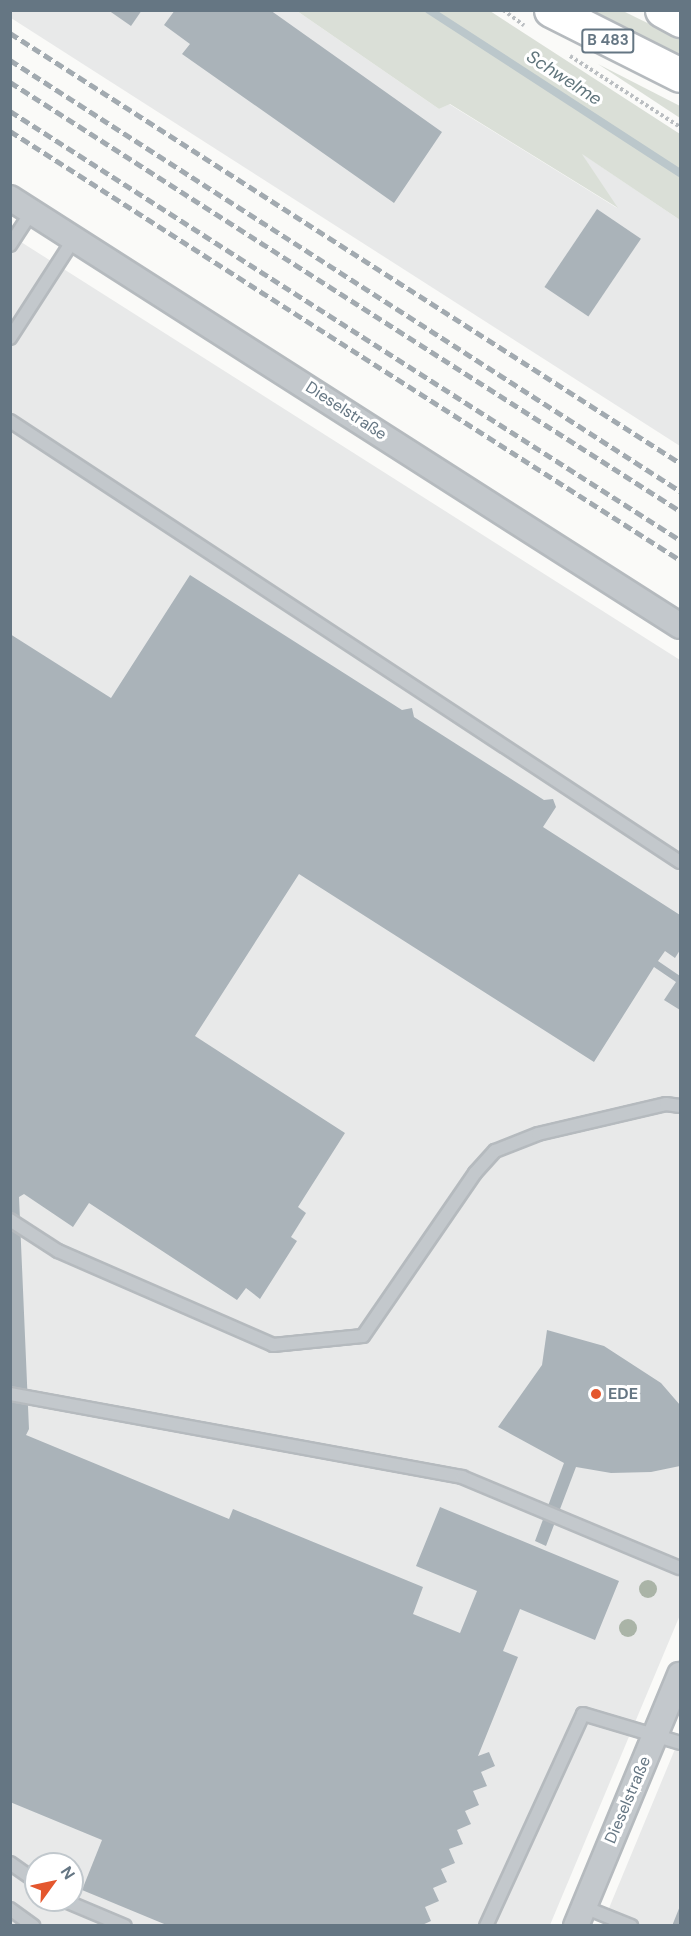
<!DOCTYPE html>
<meta charset="utf-8">
<style>
body{margin:0}
#map{position:relative;width:691px;height:1936px;overflow:hidden;background:#fafaf8;font-family:"DM Sans",sans-serif}
div>[style]{position:absolute}
.built>*{inset:0;background:#e8e9e9}
.green>*{inset:0;background:#dadfd7}
.stream>*{height:8px;margin:-4px;padding:0 4px;transform-origin:4px;border-radius:4px;background:#bbc7cb}
.building>*{inset:0;background:#aab3b9;transform-origin:0 0}
.path>*{height:4px;margin-top:-2px;transform-origin:0;background:repeating-linear-gradient(90deg,#bbbfc2 0 3px,transparent 0 6px)}
.roads{filter:drop-shadow(2px 0 #b5babe) drop-shadow(-2px 0 #b5babe) drop-shadow(0 2px #b5babe) drop-shadow(0 -2px #b5babe)}
.service>*{height:12px;margin:-6px;padding:0 6px;transform-origin:6px;border-radius:6px;background:#c3c8cc}
.minor>*{height:24px;margin:-12px;padding:0 12px;transform-origin:12px;border-radius:12px;background:#c3c8cc}
.primary>*{height:33px;margin:-16.5px;padding:0 16.5px;transform-origin:16.5px;border-radius:16.5px;background:#fff}
.rail>*{height:4.5px;margin-top:-2.25px;transform-origin:0;background:repeating-linear-gradient(90deg,#a2aab0 0 9px,transparent 0 13.5px)}
.trees>*{width:18px;height:18px;margin:-9px;border-radius:50%;background:#aab4a7}
.dots>*{width:16px;height:16px;translate:-50% -50%;box-sizing:border-box;border:3px solid #fff;border-radius:50%}
span{translate:-50% -50%;white-space:nowrap;text-align:center;line-height:1.15;-webkit-text-stroke:6px #fff;paint-order:stroke}
.shield-label span{padding:2px 4px;background:#fff;border:2px solid;border-radius:4px;-webkit-text-stroke-width:0}
.shield-label{font-size:15px;color:#657683;font-weight:700}
.street-label{font-size:16px;color:#657683}
.poi-label{font-size:16px;color:#657683;font-weight:700}
.left{translate:0 -50%;text-align:left}
.water-label{font-size:18px;color:#60757c;font-style:italic}
.frame{position:absolute;inset:0;border:12px solid #657683;pointer-events:none}
.north{position:absolute;left:24px;top:1852px;width:60px;height:60px;box-sizing:border-box;background:#fff;border:2px solid #c1c8cd;border-radius:50%;rotate:57deg;font-size:16px;font-weight:700;line-height:24px;text-align:center;color:#657683}
.north::after{content:'';display:block;margin:auto;width:21px;height:27px;background:#e4572e;clip-path:polygon(50% 0,100% 100%,50% 72%,0 100%)}
</style>
<div id="map">
<div class="built">
<div style="clip-path:polygon(10px 11px,297px 11px,439px 109px,449px 104px,617px 208px,581px 153px,680px 220px,680px 446px,11px 18px)"></div>
<div style="clip-path:polygon(evenodd,10px 235px,680px 660px,680px 1615px,550px 1925px,11px 1925px,10px 235px,36px 1864px,72px 1864px,72px 1900px,36px 1900px,36px 1864px)"></div>
<div style="clip-path:polygon(680px 1737px,680px 1925px,602px 1925px)"></div>
</div>
<div class="green">
<div style="clip-path:polygon(297px 11px,490px 11px,680px 134px,680px 220px,582px 154px,618px 208px,450px 104px,439px 109px)"></div>
<div style="clip-path:polygon(591px 11px,623px 11px,680px 39px,680px 55px)"></div>
<div style="clip-path:polygon(598px 64px,680px 106px,680px 118px)"></div>
</div>
<div class="stream">
<div style="left:429px;top:10px;width:299px;rotate:33deg"></div>
</div>
<div class="building">
<div style="clip-path:polygon(108px 10px,142px 10px,131px 26px)"></div>
<div style="clip-path:polygon(175px 10px,270px 10px,442px 132px,394px 203px,182px 54px,190px 44px,164px 25px)"></div>
<div style="left:597px;top:209px;width:53px;height:94px;rotate:34deg"></div>
<div style="clip-path:polygon(190px 575px,402px 710px,412px 708px,414px 717px,544px 800px,553px 799px,556px 807px,543px 827px,680px 915px,680px 950px,675px 958px,665px 951px,658px 961px,680px 976px,680px 1010px,664px 1000px,676px 982px,654px 967px,594px 1062px,299px 874px,195px 1036px,345px 1133px,298px 1207px,306px 1213px,291px 1237px,297px 1241px,260px 1299px,246px 1288px,237px 1300px,89px 1203px,73px 1227px,24px 1194px,19px 1197px,29px 1429px,26px 1435px,229px 1519px,233px 1509px,423px 1587px,413px 1614px,460px 1633px,477px 1591px,416px 1566px,440px 1507px,619px 1581px,595px 1640px,520px 1609px,503px 1651px,518px 1657px,478px 1756px,489px 1752px,495px 1766px,481px 1772px,487px 1786px,473px 1791px,479px 1805px,465px 1811px,471px 1824px,457px 1830px,463px 1844px,449px 1849px,455px 1863px,441px 1869px,447px 1882px,433px 1888px,439px 1901px,425px 1907px,431px 1921px,420px 1926px,169px 1926px,82px 1890px,102px 1840px,10px 1802px,10px 634px,111px 698px)"></div>
<div style="clip-path:polygon(547px 1330px,604px 1346px,661px 1383px,680px 1405px,680px 1466px,651px 1472px,611px 1473px,576px 1467px,546px 1546px,535px 1541px,564px 1463px,498px 1427px,542px 1365px)"></div>
<div style="clip-path:polygon(680px 1906px,680px 1926px,672px 1926px)"></div>
</div>
<div class="path">
<div style="left:503px;top:10px;width:26px;rotate:36deg"></div>
<div style="left:570px;top:56px;width:131px;rotate:32.8deg"></div>
</div>
<div class="roads">
<div class="service">
<div style="left:10px;top:245px;width:40px;rotate:-57.1deg"></div>
<div style="left:10px;top:338px;width:120px;rotate:-57.2deg"></div>
<div style="left:10px;top:421px;width:802px;rotate:33.35deg"></div>
<div style="left:10px;top:1220px;width:57px;rotate:32.9deg"></div>
<div style="left:58px;top:1251px;width:235px;rotate:23.6deg"></div>
<div style="left:273px;top:1345px;width:90px;rotate:-5.7deg"></div>
<div style="left:363px;top:1336px;width:198px;rotate:-55.5deg"></div>
<div style="left:475px;top:1173px;width:30px;rotate:-48deg"></div>
<div style="left:495px;top:1151px;width:46px;rotate:-21.6deg"></div>
<div style="left:538px;top:1134px;width:131px;rotate:-13.2deg"></div>
<div style="left:666px;top:1104px;width:14px;rotate:8deg"></div>
<div style="left:10px;top:1394px;width:460px;rotate:10.4deg"></div>
<div style="left:462px;top:1477px;width:236px;rotate:22.7deg"></div>
<div style="left:10px;top:1863px;width:32px;rotate:35deg"></div>
<div style="left:63px;top:1900px;width:67px;rotate:22.8deg"></div>
<div style="left:584px;top:1907px;width:51px;rotate:22deg"></div>
<div style="left:10px;top:1909px;width:29px;rotate:36deg"></div>
<div style="left:486px;top:1926px;width:233px;rotate:-65.4deg"></div>
<div style="left:583px;top:1714px;width:101px;rotate:16.6deg"></div>
</div>
<div class="minor">
<div style="left:10px;top:198px;width:795px;rotate:32.57deg"></div>
<div style="left:576px;top:1926px;width:272px;rotate:-67.5deg"></div>
</div>
<div class="primary">
<div style="left:551px;top:10px;width:144px;rotate:26.7deg"></div>
<div style="left:662px;top:10px;width:21px;rotate:29deg"></div>
</div>
</div>
<div class="rail">
<div style="left:10px;top:33px;width:796px;rotate:32.69deg"></div>
<div style="left:10px;top:60px;width:797px;rotate:32.75deg"></div>
<div style="left:10px;top:82px;width:796px;rotate:32.63deg"></div>
<div style="left:10px;top:111px;width:796px;rotate:32.63deg"></div>
<div style="left:10px;top:131px;width:796px;rotate:32.63deg"></div>
</div>
<div class="trees">
<div style="left:648px;top:1589px"></div>
<div style="left:628px;top:1628px"></div>
</div>
<div class="dots">
<div style="left:596px;top:1394px;background:#e4572e"></div>
</div>
<div class="shield-label">
<span style="left:608px;top:41px">B 483</span>
</div>
<div class="street-label">
<span style="left:346px;top:411px;rotate:33deg">Dieselstraße</span>
<span style="left:628px;top:1800px;rotate:-67deg">Dieselstraße</span>
</div>
<div class="poi-label">
<span class="left" style="left:608px;top:1394px">EDE</span>
</div>
<div class="water-label">
<span style="left:564px;top:78px;rotate:33deg">Schwelme</span>
</div>
<div class="frame"></div>
<div class="north">N</div>
</div>
